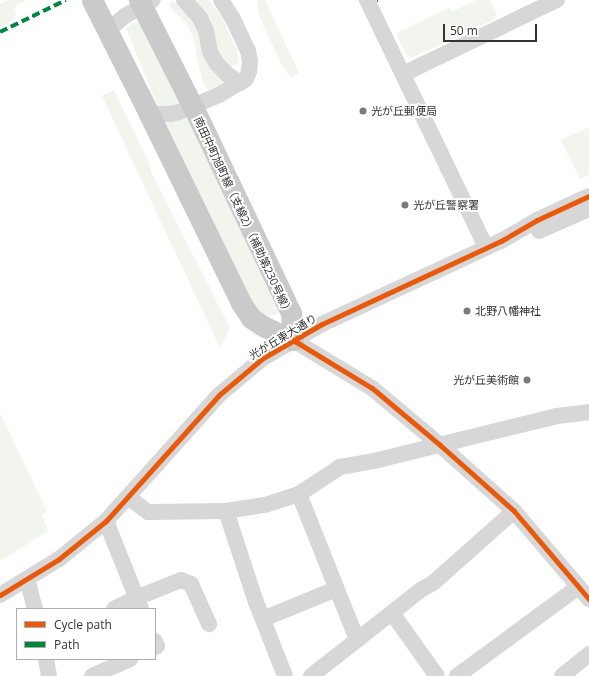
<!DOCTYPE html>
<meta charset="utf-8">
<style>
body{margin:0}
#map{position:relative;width:589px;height:676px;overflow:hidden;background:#fff;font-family:"Open Sans","Noto Sans JP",sans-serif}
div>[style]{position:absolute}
.green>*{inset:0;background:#f1f5ed}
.minor>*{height:16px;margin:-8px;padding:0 8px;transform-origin:8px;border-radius:8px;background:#d7d7d7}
.major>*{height:21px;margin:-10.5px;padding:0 10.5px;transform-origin:10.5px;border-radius:10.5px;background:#cacaca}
.quiet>*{height:4px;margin-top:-2px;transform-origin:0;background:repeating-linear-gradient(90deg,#00873e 0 8px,transparent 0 12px)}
.cycleway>*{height:5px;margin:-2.5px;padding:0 2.5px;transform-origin:2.5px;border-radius:2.5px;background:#e8590c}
.dots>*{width:11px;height:11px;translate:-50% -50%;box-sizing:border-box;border:2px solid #fff;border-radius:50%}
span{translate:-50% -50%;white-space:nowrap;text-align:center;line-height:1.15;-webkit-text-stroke:4px #fff;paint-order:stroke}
.poi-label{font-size:11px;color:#333}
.left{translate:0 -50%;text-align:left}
.right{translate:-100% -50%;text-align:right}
.street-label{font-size:11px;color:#333}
.legend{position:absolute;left:16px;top:608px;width:140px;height:52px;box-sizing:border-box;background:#fff;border:1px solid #adadad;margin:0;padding:5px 7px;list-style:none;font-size:12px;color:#333}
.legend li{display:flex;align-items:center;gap:8px;height:20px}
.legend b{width:20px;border:1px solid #adadad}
.scale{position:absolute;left:443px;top:24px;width:94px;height:18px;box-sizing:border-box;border:2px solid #333;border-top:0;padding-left:5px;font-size:12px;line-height:14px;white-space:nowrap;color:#333;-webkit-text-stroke:3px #fff;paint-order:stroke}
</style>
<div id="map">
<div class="green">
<div style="clip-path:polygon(9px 0,26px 0,18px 4px,14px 10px,16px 15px,13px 20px,0 27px,0 4px)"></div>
<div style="clip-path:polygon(192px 0,209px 0,222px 17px,236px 48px,239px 59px,237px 65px,230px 66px,221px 58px)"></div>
<div style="clip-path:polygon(257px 0,265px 0,299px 73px,290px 77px,280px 62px,258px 13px)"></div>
<div style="clip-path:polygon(477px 0,490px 0,497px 14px,493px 20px,413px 57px,406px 55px,396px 33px,449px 8px,451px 12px)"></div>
<div style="clip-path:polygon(174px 1px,191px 17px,224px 81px,222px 86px,209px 91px,203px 82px,197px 59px,194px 39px,187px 24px,170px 7px,170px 3px)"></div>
<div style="clip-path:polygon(134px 22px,141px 22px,281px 312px,269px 317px,260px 312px,253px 304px,177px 154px,126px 28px)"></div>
<div style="clip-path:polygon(114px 90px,151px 167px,151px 172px,230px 328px,220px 348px,102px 96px)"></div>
<div style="clip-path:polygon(589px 127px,589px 175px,580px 179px,561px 140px)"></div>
<div style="clip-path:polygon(0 413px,47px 511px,42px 514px,48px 531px,0 561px)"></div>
</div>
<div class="minor">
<div style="left:184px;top:0;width:24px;rotate:48deg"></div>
<div style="left:200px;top:18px;width:14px;rotate:65deg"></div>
<div style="left:206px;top:31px;width:21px;rotate:79deg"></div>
<div style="left:210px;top:52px;width:14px;rotate:60deg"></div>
<div style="left:217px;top:64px;width:16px;rotate:45deg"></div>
<div style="left:228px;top:75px;width:15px;rotate:32deg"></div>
<div style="left:367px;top:0;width:274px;rotate:64.3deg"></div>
<div style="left:107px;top:31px;width:23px;rotate:-40deg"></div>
<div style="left:125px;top:16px;width:32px;rotate:-30deg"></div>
<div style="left:403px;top:74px;width:171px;rotate:-25.7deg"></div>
<div style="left:149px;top:114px;width:22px"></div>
<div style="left:171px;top:114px;width:8px;rotate:-14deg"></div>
<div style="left:179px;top:112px;width:43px;rotate:-23deg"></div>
<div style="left:219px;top:95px;width:31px;rotate:-31deg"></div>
<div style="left:246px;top:79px;width:9px;rotate:-69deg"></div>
<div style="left:249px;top:71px;width:10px;rotate:-84deg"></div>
<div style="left:250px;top:61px;width:10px;rotate:-101deg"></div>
<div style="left:248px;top:51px;width:35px;rotate:-115deg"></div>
<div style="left:233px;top:19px;width:22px;rotate:-122deg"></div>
<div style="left:539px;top:231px;width:55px;rotate:-23.7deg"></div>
<div style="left:293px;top:340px;width:92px;rotate:31.3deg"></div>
<div style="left:372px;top:388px;width:89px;rotate:40deg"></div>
<div style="left:440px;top:445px;width:99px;rotate:41.7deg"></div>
<div style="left:514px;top:511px;width:116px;rotate:49.6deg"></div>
<div style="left:299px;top:494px;width:157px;rotate:68.3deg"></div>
<div style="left:128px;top:497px;width:25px;rotate:37deg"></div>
<div style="left:148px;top:512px;width:78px;rotate:-0.7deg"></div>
<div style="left:226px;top:511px;width:39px;rotate:-9deg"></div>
<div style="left:265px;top:505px;width:36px;rotate:-18deg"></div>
<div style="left:299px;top:494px;width:49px;rotate:-33.4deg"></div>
<div style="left:340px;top:467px;width:39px;rotate:-10deg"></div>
<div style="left:378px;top:460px;width:184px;rotate:-13.8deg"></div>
<div style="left:557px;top:416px;width:32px;rotate:-7deg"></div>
<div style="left:226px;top:511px;width:96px;rotate:71.8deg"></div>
<div style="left:256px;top:602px;width:79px;rotate:68.6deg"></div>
<div style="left:106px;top:521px;width:95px;rotate:68.3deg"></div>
<div style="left:27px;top:579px;width:31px;rotate:75deg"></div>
<div style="left:0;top:595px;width:69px;rotate:-31.4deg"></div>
<div style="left:59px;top:559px;width:60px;rotate:-39deg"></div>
<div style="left:106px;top:521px;width:169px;rotate:-48.1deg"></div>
<div style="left:219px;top:395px;width:57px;rotate:-40.1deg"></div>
<div style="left:263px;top:358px;width:68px;rotate:-30deg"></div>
<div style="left:322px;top:324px;width:197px;rotate:-24.9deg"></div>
<div style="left:501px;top:241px;width:42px;rotate:-30.3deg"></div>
<div style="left:537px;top:220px;width:57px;rotate:-24.8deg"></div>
<div style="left:114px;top:609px;width:25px;rotate:-27deg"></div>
<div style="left:136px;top:598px;width:48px;rotate:-21.8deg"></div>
<div style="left:181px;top:580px;width:11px;rotate:22deg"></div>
<div style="left:191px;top:584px;width:44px;rotate:65.8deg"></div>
<div style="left:392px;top:613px;width:77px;rotate:54.5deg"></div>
<div style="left:263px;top:619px;width:79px;rotate:-22.3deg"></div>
<div style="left:155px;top:641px;width:5px;rotate:68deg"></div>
<div style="left:157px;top:646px;width:2px;rotate:153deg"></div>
<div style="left:46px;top:659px;width:17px;rotate:80deg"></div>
<div style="left:92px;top:676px;width:42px;rotate:-24.1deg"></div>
<div style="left:311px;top:676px;width:141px;rotate:-38.1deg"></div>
<div style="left:422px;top:589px;width:13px;rotate:-29deg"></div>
<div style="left:433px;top:583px;width:108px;rotate:-41.6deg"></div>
<div style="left:457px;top:676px;width:150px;rotate:-36.3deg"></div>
<div style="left:562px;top:676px;width:35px;rotate:-39deg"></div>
</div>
<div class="major">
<div style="left:92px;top:0;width:127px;rotate:63.4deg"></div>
<div style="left:149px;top:114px;width:210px;rotate:64deg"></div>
<div style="left:241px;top:303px;width:18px;rotate:56deg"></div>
<div style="left:251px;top:318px;width:14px;rotate:34deg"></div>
<div style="left:263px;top:326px;width:33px;rotate:25deg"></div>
<div style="left:293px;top:340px;width:27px;rotate:-94deg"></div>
<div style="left:291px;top:313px;width:228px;rotate:-115.4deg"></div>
<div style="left:193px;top:107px;width:120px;rotate:-116.8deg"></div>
</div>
<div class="quiet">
<div style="left:377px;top:0;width:1px"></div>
<div style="left:0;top:32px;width:73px;rotate:-25.9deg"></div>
</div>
<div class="cycleway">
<div style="left:293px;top:340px;width:92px;rotate:31.3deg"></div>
<div style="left:372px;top:388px;width:89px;rotate:40deg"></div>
<div style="left:440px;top:445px;width:99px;rotate:41.7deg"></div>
<div style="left:514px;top:511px;width:116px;rotate:49.6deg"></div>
<div style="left:0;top:595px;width:69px;rotate:-31.4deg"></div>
<div style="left:59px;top:559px;width:60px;rotate:-39deg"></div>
<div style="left:106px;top:521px;width:169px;rotate:-48.1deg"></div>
<div style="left:219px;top:395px;width:57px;rotate:-40.1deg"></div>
<div style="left:263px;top:358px;width:68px;rotate:-30deg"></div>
<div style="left:322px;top:324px;width:197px;rotate:-24.9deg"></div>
<div style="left:501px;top:241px;width:42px;rotate:-30.3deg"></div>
<div style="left:537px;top:220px;width:57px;rotate:-24.8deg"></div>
</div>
<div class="dots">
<div style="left:363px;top:111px;background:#7a7a7a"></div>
<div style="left:405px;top:205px;background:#7a7a7a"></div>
<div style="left:467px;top:311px;background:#7a7a7a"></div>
<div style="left:527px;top:380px;background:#7a7a7a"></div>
</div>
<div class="poi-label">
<span class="left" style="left:371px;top:111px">光が丘郵便局</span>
<span class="left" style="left:413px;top:205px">光が丘警察署</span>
<span class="left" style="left:475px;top:311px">北野八幡神社</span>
<span class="right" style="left:519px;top:380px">光が丘美術館</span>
</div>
<div class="street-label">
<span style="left:243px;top:216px;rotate:65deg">南田中町旭町線（支線2）（補助第230号線）</span>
<span style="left:283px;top:337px;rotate:-31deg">光が丘東大通り</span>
</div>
<ul class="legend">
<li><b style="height:5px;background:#e8590c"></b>Cycle path</li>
<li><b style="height:5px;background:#00873e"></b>Path</li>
</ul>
<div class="scale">50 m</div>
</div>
